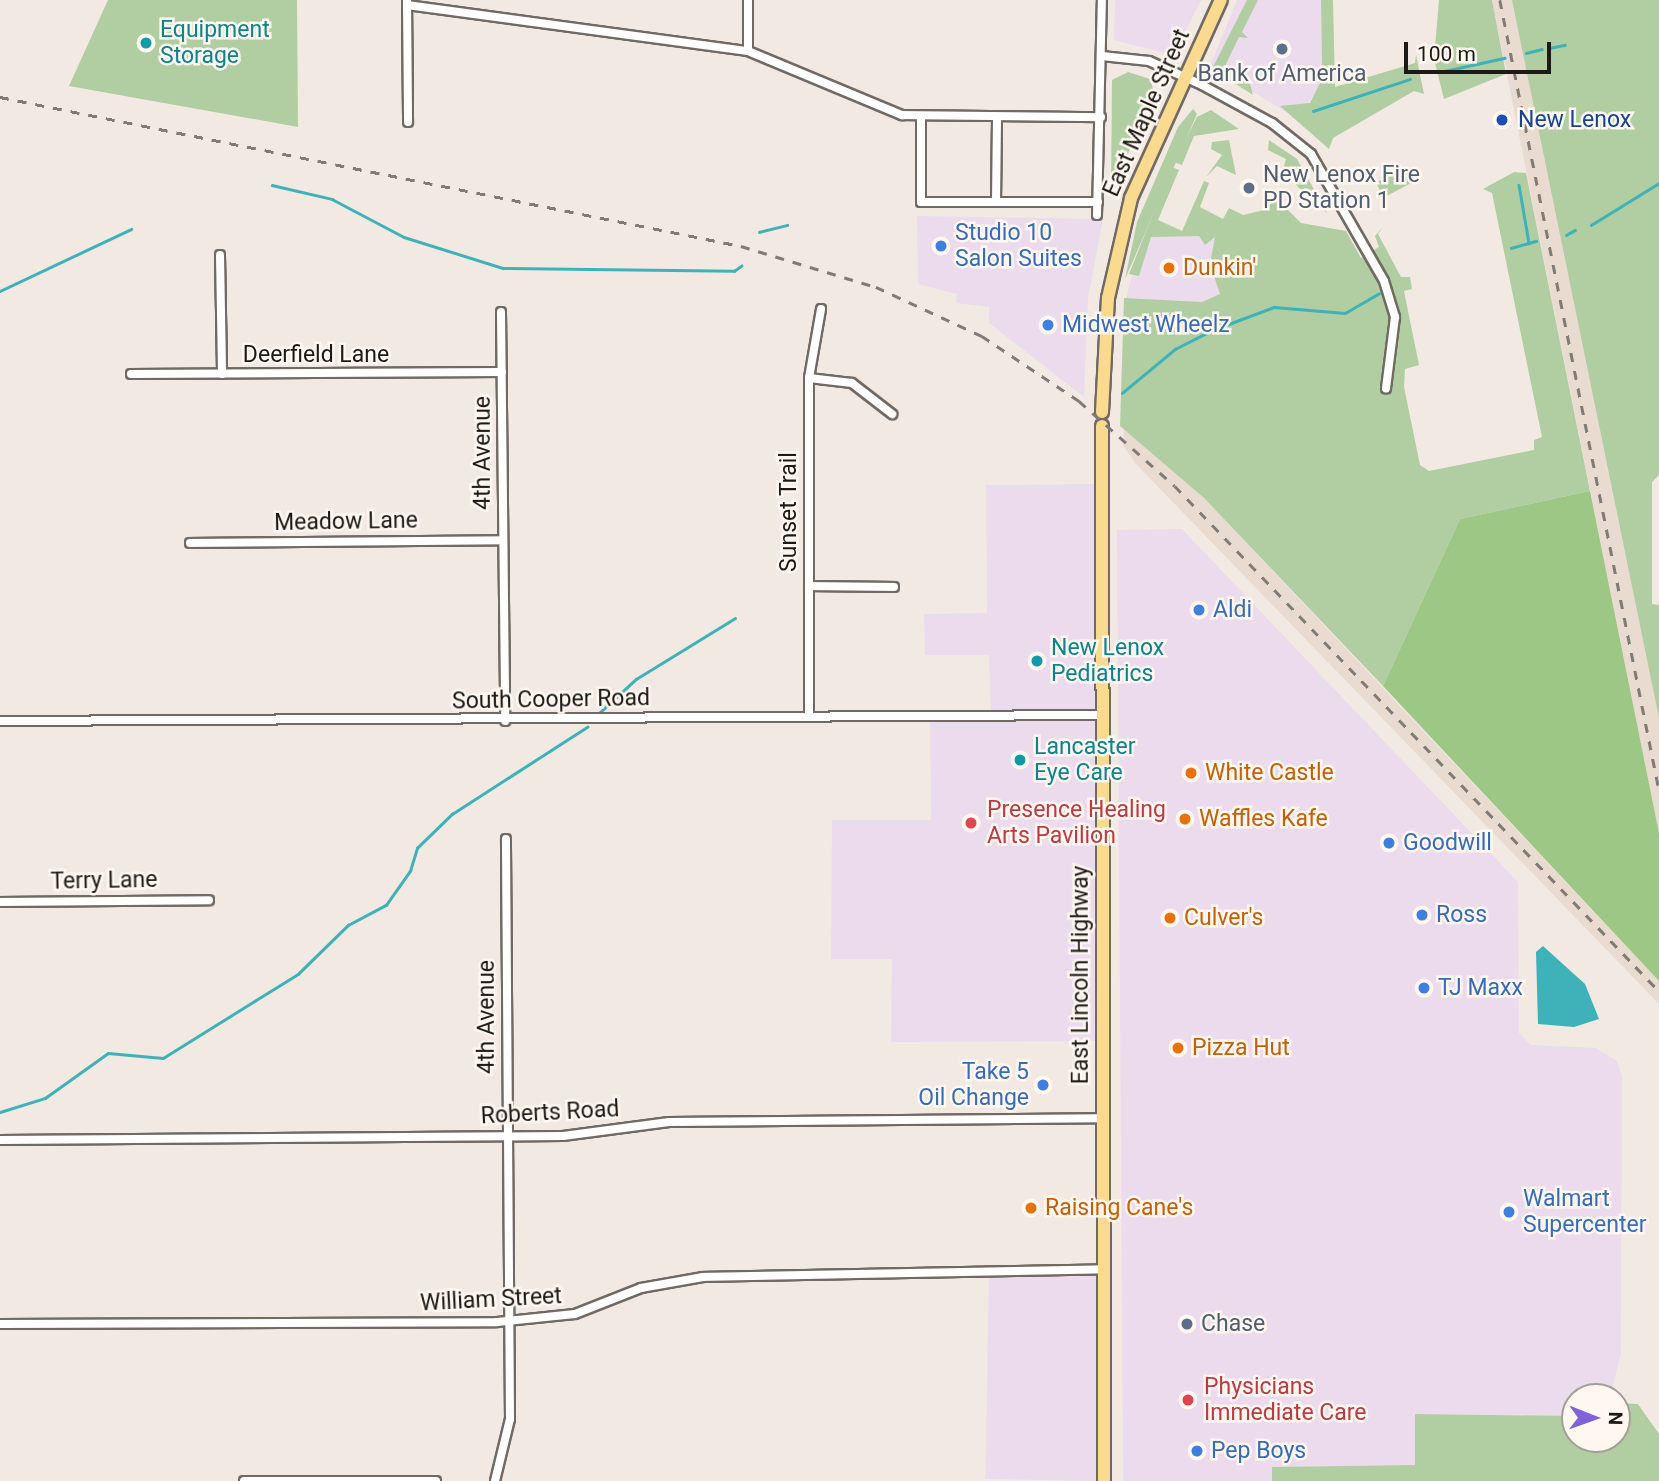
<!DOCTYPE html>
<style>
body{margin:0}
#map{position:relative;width:1659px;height:1481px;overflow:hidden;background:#f2e9e3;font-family:Roboto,sans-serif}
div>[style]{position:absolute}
.commercial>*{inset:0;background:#ecdbec;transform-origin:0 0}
.built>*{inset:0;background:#e9dbcf}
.green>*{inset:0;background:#b0cea1;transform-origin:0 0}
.forest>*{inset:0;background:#9cc785}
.water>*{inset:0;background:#3eb2b8}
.stream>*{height:2.5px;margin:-1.25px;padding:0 1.25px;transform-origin:1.25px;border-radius:1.25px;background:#3eb2b8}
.roads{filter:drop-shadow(2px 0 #716a64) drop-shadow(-2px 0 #716a64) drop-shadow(0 2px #716a64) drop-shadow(0 -2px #716a64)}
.street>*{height:8px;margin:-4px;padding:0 4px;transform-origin:4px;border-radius:4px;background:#fff}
.primary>*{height:12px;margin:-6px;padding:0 6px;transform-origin:6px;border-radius:6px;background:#fada8e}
.rail>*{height:2.5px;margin-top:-1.25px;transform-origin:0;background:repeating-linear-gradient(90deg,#807b76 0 9px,transparent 0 18px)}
.dots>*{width:19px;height:19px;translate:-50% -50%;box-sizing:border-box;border:4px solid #fff7f0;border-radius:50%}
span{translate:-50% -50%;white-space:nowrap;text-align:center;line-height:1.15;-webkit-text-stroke:5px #fff7f0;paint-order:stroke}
.culture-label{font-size:23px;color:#0d838f}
.left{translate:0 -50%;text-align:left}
.service-label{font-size:23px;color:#4e5e75}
.street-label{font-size:23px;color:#1c1916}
.transit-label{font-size:23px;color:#164399}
.shop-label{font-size:23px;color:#366cbe}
.right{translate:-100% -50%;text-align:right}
.food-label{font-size:23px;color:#c56008}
.health-label{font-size:23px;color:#be3a42}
.north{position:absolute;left:1561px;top:1383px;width:70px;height:70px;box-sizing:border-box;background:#fff7f0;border:2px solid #a49e99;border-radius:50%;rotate:91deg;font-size:19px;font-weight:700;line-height:28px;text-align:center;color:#1c1916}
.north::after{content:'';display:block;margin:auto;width:24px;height:32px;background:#8160da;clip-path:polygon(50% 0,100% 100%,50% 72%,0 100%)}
.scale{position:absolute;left:1404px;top:42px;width:147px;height:32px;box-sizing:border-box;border:4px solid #1c1916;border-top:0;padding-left:9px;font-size:21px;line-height:24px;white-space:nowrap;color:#1c1916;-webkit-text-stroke:5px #fff7f0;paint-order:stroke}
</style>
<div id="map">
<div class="commercial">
<div style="clip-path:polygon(1115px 0,1201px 0,1183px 36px,1165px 53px,1114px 40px)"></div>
<div style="clip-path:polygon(1237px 0,1321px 0,1322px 83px,1298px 119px,1210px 66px)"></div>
<div style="clip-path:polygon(917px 216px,1103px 219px,1088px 298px,1084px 397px,989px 323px,989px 307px,956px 303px,957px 294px,918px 284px)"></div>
<div style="clip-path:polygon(1221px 233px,1223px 305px,1124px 306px,1143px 234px)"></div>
<div style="clip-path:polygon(1099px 484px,1100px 1041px,891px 1042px,892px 959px,831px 959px,832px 820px,931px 820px,930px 717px,991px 716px,989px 655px,925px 655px,924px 614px,987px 613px,986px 485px)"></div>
<div style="clip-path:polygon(1182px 529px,1518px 882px,1519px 1033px,1531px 1045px,1596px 1048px,1617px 1061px,1622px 1076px,1621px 1353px,1610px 1397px,1575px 1397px,1575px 1416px,1415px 1414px,1415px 1465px,1273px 1467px,1272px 1481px,1123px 1481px,1117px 530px)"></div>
<div style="left:1100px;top:1272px;width:209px;height:111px;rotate:91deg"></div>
</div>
<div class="built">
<div style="clip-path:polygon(1492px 0,1519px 0,1659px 718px,1659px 833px)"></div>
<div style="clip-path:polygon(1124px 429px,1204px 498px,1659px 981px,1659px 1004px,1135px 463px,1123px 445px)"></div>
</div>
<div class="green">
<div style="clip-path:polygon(108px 0,297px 0,298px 127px,69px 86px)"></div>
<div style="clip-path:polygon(1247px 0,1258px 0,1242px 32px,1248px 38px,1239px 37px,1224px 68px,1250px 84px,1253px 95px,1212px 69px)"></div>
<div style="clip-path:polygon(1321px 0,1333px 0,1335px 87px,1415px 63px,1416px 55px,1424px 94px,1414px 91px,1333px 138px,1329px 149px,1280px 106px,1310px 103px,1320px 83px,1314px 79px,1322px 66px)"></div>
<div style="clip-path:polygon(1439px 0,1492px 0,1506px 74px,1444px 99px,1434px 59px)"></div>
<div style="clip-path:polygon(1512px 0,1659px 0,1659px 475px,1652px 482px,1652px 604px,1659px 605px,1659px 718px)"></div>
<div style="clip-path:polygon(1128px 72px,1150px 79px,1154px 92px,1111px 194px,1112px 80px)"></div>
<div style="clip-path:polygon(1193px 109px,1197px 114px,1125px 279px,1137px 222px,1178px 127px)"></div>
<div style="clip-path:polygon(1211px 110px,1239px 129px,1194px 136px,1182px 165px,1174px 162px,1197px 117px)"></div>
<div style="clip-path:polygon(1229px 140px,1236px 175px,1217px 166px,1206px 177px,1222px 155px,1211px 149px,1212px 142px)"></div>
<div style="clip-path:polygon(1269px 140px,1297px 159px,1327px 213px,1295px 184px,1299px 179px,1284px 166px,1286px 159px,1268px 150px)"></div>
<div style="clip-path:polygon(1172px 167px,1179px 170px,1158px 220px,1182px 231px,1204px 181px,1209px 183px,1200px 207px,1223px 219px,1229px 208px,1243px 215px,1264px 210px,1276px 198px,1301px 223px,1346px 231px,1361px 258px,1379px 247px,1375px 236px,1383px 227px,1378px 234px,1401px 277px,1410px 277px,1412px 289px,1404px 291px,1419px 365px,1405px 369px,1404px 387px,1420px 465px,1429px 471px,1534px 450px,1534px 440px,1542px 437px,1492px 193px,1483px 189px,1514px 172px,1526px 173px,1590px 491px,1460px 519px,1383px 686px,1204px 498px,1120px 426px,1124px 298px,1202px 302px,1220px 294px,1210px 264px,1215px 237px,1205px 245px,1199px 236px,1151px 237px,1139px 276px,1129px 274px)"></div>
<div style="left:1405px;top:167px;width:17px;height:33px;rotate:62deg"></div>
<div style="clip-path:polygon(1617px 1403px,1638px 1404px,1659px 1434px,1659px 1481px,1272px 1481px,1272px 1467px,1415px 1465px,1415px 1414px,1575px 1416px,1575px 1439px,1617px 1439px)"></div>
</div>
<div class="forest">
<div style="clip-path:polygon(1590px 491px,1659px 833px,1659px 981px,1383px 686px,1460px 519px)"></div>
</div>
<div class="water">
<div style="clip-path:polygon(1543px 946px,1585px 984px,1599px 1019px,1574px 1027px,1538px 1024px,1536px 952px)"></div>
</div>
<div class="stream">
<div style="left:1549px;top:48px;width:16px;rotate:-11deg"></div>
<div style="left:1526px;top:53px;width:16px;rotate:-14deg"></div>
<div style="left:1440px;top:72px;width:66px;rotate:-12.3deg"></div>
<div style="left:1313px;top:111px;width:102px;rotate:-18.3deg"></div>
<div style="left:272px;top:185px;width:62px;rotate:13.1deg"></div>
<div style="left:332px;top:199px;width:81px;rotate:27.8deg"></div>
<div style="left:404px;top:237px;width:104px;rotate:17.4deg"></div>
<div style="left:503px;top:268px;width:231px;rotate:0.7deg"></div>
<div style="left:734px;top:271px;width:9px;rotate:-36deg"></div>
<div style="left:1519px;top:185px;width:59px;rotate:80.2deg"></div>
<div style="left:1591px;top:225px;width:80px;rotate:-31.7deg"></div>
<div style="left:759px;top:232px;width:29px;rotate:-14deg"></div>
<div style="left:1566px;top:235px;width:10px;rotate:-29deg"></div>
<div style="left:1511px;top:248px;width:26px;rotate:-16deg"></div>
<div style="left:0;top:291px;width:145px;rotate:-25.3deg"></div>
<div style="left:1122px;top:393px;width:69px;rotate:-39.7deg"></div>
<div style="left:1175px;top:349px;width:39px;rotate:-27deg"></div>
<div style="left:1210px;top:331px;width:68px;rotate:-20.6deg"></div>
<div style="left:1274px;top:307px;width:71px;rotate:4.8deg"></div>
<div style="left:1345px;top:313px;width:39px;rotate:-30deg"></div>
<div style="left:597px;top:715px;width:53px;rotate:-42.7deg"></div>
<div style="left:636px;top:679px;width:116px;rotate:-31.6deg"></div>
<div style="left:0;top:1112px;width:47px;rotate:-17.3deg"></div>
<div style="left:45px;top:1098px;width:77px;rotate:-35.5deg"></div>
<div style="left:108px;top:1053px;width:55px;rotate:5.2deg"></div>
<div style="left:163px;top:1058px;width:159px;rotate:-31.9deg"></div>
<div style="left:298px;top:974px;width:70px;rotate:-44.4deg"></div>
<div style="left:348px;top:925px;width:43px;rotate:-27.8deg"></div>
<div style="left:386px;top:905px;width:42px;rotate:-54.8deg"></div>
<div style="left:410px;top:871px;width:24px;rotate:-73deg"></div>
<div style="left:417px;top:848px;width:49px;rotate:-44.2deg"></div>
<div style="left:452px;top:814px;width:161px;rotate:-32.8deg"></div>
</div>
<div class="roads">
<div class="street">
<div style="left:407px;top:0;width:122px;rotate:89.5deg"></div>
<div style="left:748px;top:0;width:51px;rotate:90deg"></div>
<div style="left:407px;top:5px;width:344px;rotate:7.7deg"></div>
<div style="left:748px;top:51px;width:167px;rotate:22.6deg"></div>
<div style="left:902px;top:115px;width:199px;rotate:0.6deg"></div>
<div style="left:1102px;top:56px;width:47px;rotate:6.1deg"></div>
<div style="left:1149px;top:61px;width:58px;rotate:24.4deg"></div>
<div style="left:1202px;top:85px;width:80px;rotate:28.5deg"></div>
<div style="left:1272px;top:123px;width:50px;rotate:38.5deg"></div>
<div style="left:1311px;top:154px;width:146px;rotate:60.1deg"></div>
<div style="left:1384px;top:281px;width:38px;rotate:73deg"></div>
<div style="left:1395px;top:317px;width:72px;rotate:97.2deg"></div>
<div style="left:921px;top:118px;width:84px;rotate:90deg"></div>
<div style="left:921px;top:202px;width:177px"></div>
<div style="left:996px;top:202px;width:83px;rotate:-89.3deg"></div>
<div style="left:1097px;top:215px;width:215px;rotate:-88.7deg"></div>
<div style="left:220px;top:255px;width:119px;rotate:89deg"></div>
<div style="left:501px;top:312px;width:409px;rotate:89.4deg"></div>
<div style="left:131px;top:374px;width:371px;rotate:-0.3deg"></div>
<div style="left:809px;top:378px;width:43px;rotate:6.6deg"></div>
<div style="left:852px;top:383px;width:51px;rotate:37.8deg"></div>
<div style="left:190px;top:543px;width:313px;rotate:-0.5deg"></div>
<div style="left:809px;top:586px;width:85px;rotate:0.7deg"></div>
<div style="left:809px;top:716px;width:338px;rotate:-90deg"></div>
<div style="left:809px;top:378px;width:70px;rotate:-80.1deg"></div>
<div style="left:0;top:721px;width:1102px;rotate:-0.31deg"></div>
<div style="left:0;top:902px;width:209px;rotate:-0.5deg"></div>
<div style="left:0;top:1140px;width:563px;rotate:-0.41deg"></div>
<div style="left:563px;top:1136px;width:107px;rotate:-7.5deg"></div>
<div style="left:669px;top:1122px;width:432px;rotate:-0.5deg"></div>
<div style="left:0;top:1324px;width:497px;rotate:-0.2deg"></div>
<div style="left:497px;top:1322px;width:78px;rotate:-5.9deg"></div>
<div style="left:575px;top:1314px;width:71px;rotate:-21.5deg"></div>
<div style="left:641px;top:1288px;width:63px;rotate:-10.1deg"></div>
<div style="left:703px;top:1277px;width:401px;rotate:-1.1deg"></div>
<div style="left:244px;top:1481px;width:192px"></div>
<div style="left:495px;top:1481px;width:64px;rotate:-76.4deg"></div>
<div style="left:510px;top:1419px;width:580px;rotate:-90.4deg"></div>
</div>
<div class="primary">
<div style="left:1102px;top:412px;width:114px;rotate:-87deg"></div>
<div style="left:1108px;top:298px;width:103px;rotate:-77deg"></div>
<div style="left:1131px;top:198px;width:217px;rotate:-65.6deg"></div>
<div style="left:1102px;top:426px;width:1055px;rotate:89.89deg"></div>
</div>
</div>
<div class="rail">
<div style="left:1500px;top:0;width:805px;rotate:78.61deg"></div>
<div style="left:0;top:97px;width:756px;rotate:11.37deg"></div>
<div style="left:741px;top:246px;width:141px;rotate:16.9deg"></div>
<div style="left:876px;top:287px;width:117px;rotate:24.8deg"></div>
<div style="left:982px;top:336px;width:117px;rotate:33.8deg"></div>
<div style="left:1079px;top:401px;width:128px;rotate:41.5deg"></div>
<div style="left:1175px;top:486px;width:699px;rotate:46.22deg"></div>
</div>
<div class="dots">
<div style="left:146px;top:43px;background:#0f9aa8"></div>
<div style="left:1282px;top:49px;background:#5c6f8a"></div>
<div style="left:1502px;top:120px;background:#1a4fb4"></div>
<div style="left:1249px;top:188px;background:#5c6f8a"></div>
<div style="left:941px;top:246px;background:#3f7fe0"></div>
<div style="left:1169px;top:268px;background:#e8710a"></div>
<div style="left:1048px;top:325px;background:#3f7fe0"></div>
<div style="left:1199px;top:610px;background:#3f7fe0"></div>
<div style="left:1037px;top:661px;background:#0f9aa8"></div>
<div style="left:1020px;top:760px;background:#0f9aa8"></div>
<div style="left:1191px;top:773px;background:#e8710a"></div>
<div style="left:1185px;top:819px;background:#e8710a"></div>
<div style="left:971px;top:823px;background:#e0444e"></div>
<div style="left:1389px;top:843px;background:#3f7fe0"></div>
<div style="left:1422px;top:915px;background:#3f7fe0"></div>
<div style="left:1170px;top:918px;background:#e8710a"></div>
<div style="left:1424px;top:988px;background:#3f7fe0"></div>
<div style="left:1178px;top:1048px;background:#e8710a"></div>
<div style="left:1043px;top:1085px;background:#3f7fe0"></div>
<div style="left:1031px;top:1208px;background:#e8710a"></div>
<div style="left:1509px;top:1212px;background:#3f7fe0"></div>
<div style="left:1187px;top:1324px;background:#5c6f8a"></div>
<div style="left:1188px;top:1400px;background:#e0444e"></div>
<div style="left:1197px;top:1451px;background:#3f7fe0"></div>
</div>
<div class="culture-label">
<span class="left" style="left:160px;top:43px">Equipment<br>Storage</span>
<span class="left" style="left:1051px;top:661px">New Lenox<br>Pediatrics</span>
<span class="left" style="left:1034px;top:760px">Lancaster<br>Eye Care</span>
</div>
<div class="service-label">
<span style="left:1282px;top:74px">Bank of America</span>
<span class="left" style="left:1263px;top:188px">New Lenox Fire<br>PD Station 1</span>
<span class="left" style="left:1201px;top:1324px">Chase</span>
</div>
<div class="street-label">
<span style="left:1147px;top:113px;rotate:-66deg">East Maple Street</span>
<span style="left:316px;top:355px">Deerfield Lane</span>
<span style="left:483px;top:453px;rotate:-90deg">4th Avenue</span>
<span style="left:789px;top:512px;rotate:-90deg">Sunset Trail</span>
<span style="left:346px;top:522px;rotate:-1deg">Meadow Lane</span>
<span style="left:551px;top:700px;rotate:-1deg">South Cooper Road</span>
<span style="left:104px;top:881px;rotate:-1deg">Terry Lane</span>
<span style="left:1081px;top:975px;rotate:-90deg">East Lincoln Highway</span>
<span style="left:487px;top:1017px;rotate:-90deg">4th Avenue</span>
<span style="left:550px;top:1113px;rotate:-3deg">Roberts Road</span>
<span style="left:491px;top:1300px;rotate:-3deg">William Street</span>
</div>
<div class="transit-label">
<span class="left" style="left:1518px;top:120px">New Lenox</span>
</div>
<div class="shop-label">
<span class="left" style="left:955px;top:246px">Studio 10<br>Salon Suites</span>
<span class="left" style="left:1062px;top:325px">Midwest Wheelz</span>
<span class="left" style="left:1213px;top:610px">Aldi</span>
<span class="left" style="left:1403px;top:843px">Goodwill</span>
<span class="left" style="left:1436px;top:915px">Ross</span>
<span class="left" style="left:1438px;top:988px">TJ Maxx</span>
<span class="right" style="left:1029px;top:1085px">Take 5<br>Oil Change</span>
<span class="left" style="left:1523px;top:1212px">Walmart<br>Supercenter</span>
<span class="left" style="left:1211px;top:1451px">Pep Boys</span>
</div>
<div class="food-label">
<span class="left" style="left:1183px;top:268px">Dunkin'</span>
<span class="left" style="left:1205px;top:773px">White Castle</span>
<span class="left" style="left:1199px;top:819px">Waffles Kafe</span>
<span class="left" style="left:1184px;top:918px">Culver's</span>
<span class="left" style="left:1192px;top:1048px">Pizza Hut</span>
<span class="left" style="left:1045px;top:1208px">Raising Cane's</span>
</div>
<div class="health-label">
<span class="left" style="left:987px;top:823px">Presence Healing<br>Arts Pavilion</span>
<span class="left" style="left:1204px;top:1400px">Physicians<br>Immediate Care</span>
</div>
<div class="north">N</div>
<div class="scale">100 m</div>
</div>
